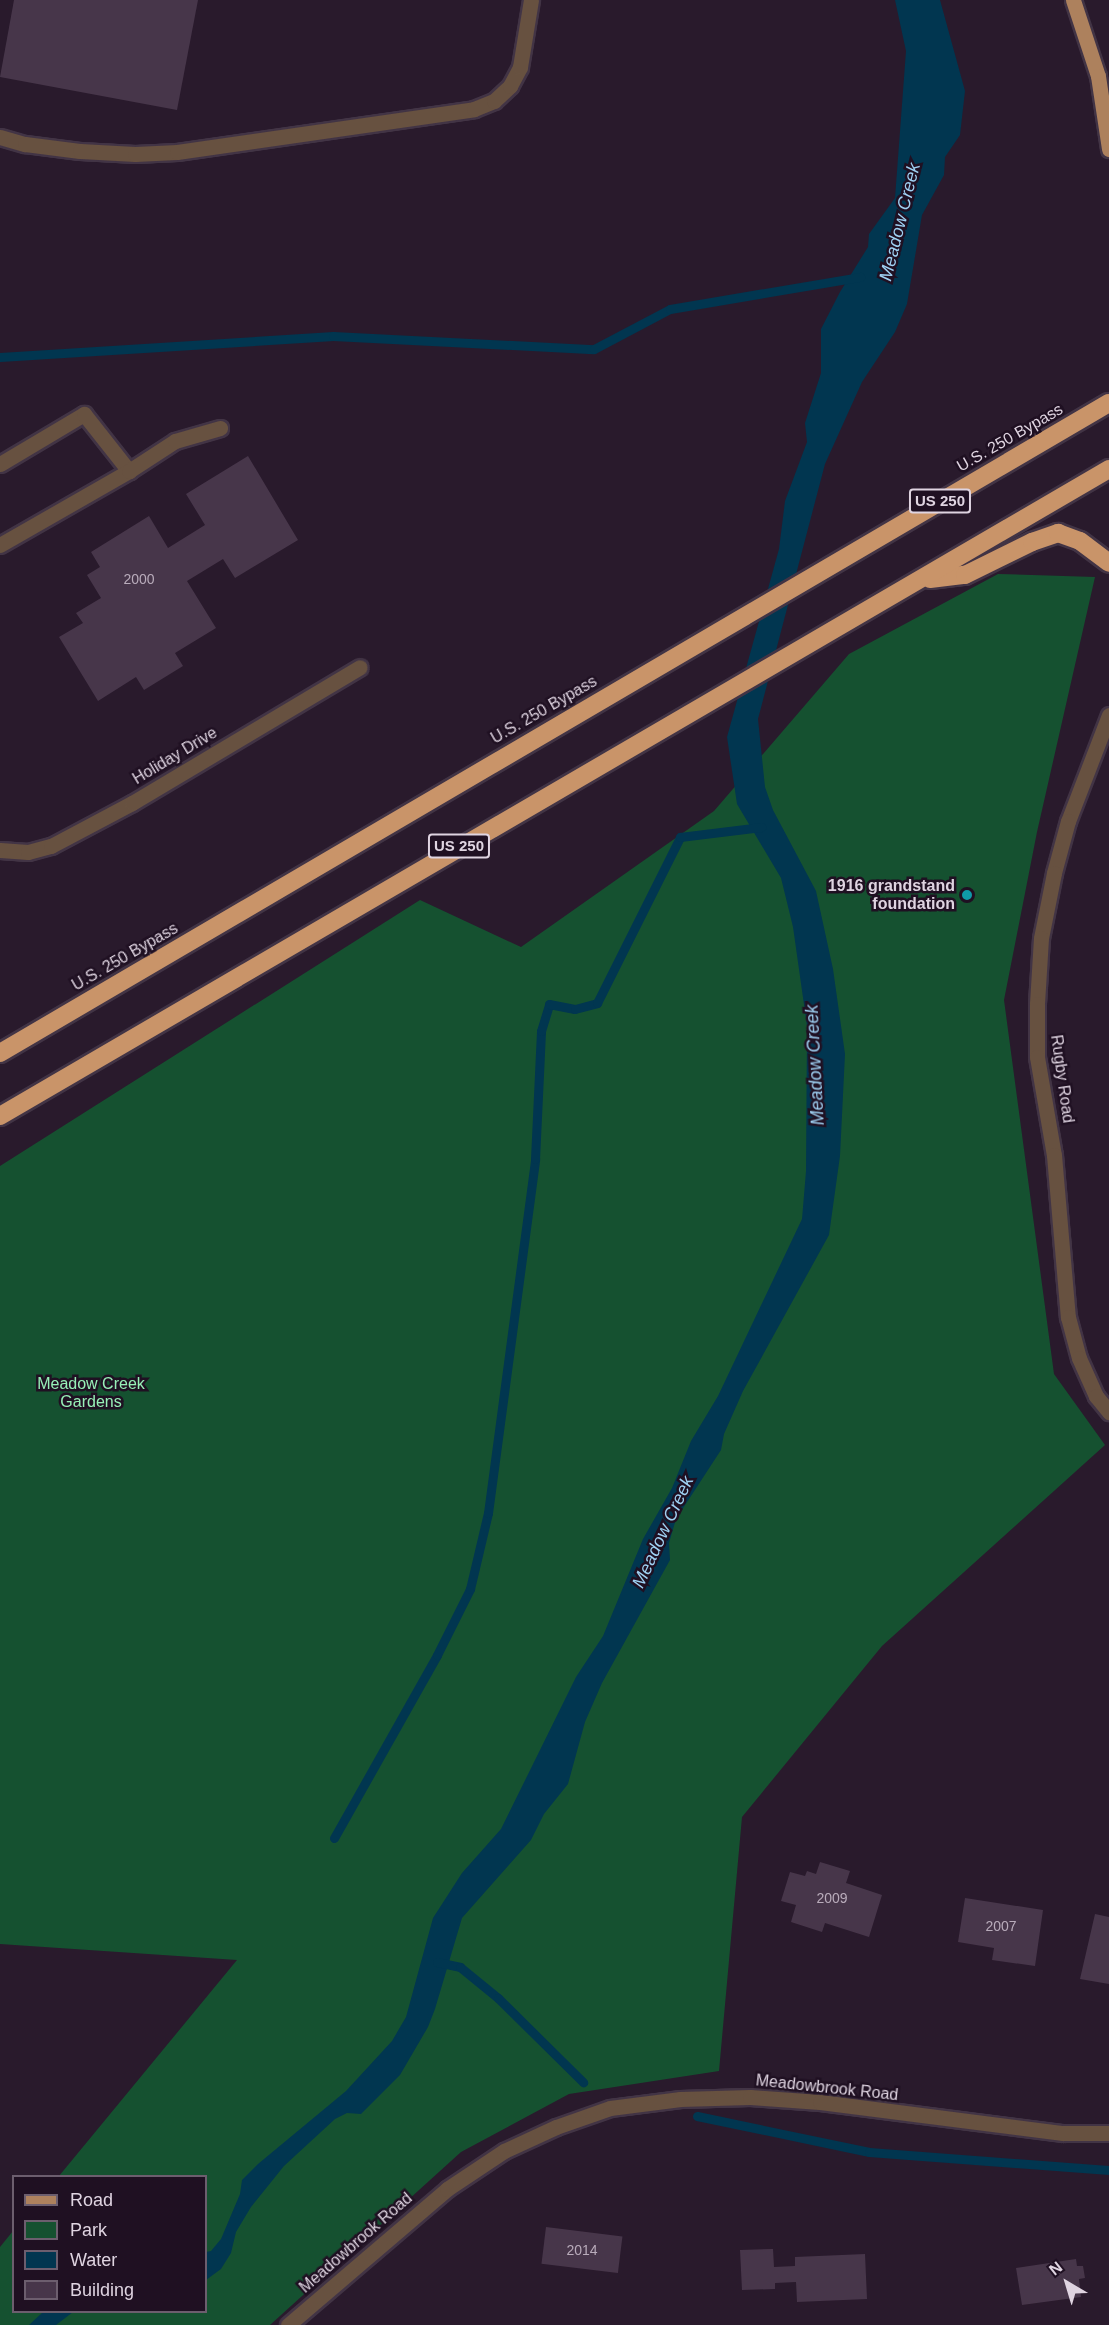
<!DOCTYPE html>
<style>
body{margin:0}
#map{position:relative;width:1109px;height:2325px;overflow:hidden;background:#291a2c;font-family:Helvetica,sans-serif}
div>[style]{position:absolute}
.green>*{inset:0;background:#155130}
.water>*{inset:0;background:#013650}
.stream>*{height:9px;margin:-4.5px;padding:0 4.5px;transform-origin:4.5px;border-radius:4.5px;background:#013650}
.building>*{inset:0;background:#47364a;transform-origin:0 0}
.roads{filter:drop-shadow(2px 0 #423445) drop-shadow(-2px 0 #423445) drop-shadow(0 2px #423445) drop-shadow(0 -2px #423445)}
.minor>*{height:15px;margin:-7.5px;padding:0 7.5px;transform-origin:7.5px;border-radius:7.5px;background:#675140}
.major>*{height:15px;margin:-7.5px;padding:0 7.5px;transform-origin:7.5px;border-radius:7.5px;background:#ad815d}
.highway>*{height:18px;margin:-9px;padding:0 9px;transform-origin:9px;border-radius:9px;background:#c99469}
.dots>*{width:16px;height:16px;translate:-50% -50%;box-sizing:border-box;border:3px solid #1f1022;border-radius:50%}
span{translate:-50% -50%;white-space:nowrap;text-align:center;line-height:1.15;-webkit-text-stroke:5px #1f1022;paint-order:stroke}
.number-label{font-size:14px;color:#b9acbb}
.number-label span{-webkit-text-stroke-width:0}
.shield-label span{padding:2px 4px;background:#1f1022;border:2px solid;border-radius:4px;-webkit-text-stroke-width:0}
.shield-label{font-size:15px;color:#dfd4e1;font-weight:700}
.street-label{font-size:16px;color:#dfd4e1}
.poi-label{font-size:16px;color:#dfd4e1;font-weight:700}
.right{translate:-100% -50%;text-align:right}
.park-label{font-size:16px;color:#97f0b7}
.water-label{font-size:18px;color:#9fd1f3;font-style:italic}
.legend{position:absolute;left:12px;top:2175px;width:195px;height:138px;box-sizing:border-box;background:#1f1022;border:2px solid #6c5e6e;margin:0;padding:8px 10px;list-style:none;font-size:18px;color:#dfd4e1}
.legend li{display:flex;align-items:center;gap:12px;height:30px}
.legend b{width:30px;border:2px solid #6c5e6e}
.north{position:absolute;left:1037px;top:2253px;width:60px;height:60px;-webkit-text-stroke:4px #1f1022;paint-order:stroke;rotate:322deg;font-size:16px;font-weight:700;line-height:24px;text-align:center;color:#dfd4e1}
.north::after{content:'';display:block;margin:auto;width:21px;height:27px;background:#dfd4e1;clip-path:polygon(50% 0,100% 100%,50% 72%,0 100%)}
</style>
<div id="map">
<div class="green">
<div style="clip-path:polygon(998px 574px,1095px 577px,1037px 832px,1004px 1000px,1054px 1374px,1105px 1445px,882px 1646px,742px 1817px,719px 2071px,569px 2094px,461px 2152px,270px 2325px,0 2325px,0 2247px,13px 2231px,14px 2312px,206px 2312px,206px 2176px,59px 2176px,237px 1960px,0 1944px,0 1166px,420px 900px,521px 947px,714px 811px,849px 654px)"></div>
</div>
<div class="water">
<div style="clip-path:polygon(895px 0,940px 0,965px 91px,960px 135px,945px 157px,944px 175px,922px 215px,907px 304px,895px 332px,862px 382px,825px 464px,758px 719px,765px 787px,773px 810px,816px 891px,833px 969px,845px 1054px,840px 1156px,829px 1235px,743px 1391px,724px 1434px,721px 1450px,676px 1519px,669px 1543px,670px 1560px,602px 1683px,585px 1722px,568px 1784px,544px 1814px,531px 1840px,462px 1918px,435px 2009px,428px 2027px,400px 2075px,361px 2114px,347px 2113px,335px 2119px,284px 2166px,251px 2207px,236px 2232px,231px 2253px,221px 2269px,206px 2280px,206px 2252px,211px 2251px,221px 2239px,240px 2194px,242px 2180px,258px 2164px,346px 2091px,392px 2041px,406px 2017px,433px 1918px,462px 1873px,501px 1829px,576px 1677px,603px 1636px,643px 1539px,672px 1488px,691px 1441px,718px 1396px,802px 1219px,806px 1171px,807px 1026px,793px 927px,781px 878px,737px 804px,727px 737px,779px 549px,785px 501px,807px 442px,805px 423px,821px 373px,821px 329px,840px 292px,868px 247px,869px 234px,895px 198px,906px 51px)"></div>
<div style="clip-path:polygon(43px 2312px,73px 2312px,56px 2325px,29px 2325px)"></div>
</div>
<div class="stream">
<div style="left:0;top:357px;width:334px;rotate:-3.6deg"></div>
<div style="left:333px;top:336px;width:261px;rotate:2.9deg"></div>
<div style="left:594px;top:349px;width:86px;rotate:-27.8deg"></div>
<div style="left:670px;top:309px;width:193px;rotate:-9.6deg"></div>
<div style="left:334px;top:1838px;width:210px;rotate:-60.6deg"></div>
<div style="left:437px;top:1655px;width:74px;rotate:-63.4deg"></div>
<div style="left:470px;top:1589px;width:78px;rotate:-76.7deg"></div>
<div style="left:488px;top:1513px;width:357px;rotate:-82.4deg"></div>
<div style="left:535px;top:1159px;width:128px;rotate:-87.3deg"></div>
<div style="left:541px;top:1031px;width:28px;rotate:-73deg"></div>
<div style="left:549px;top:1004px;width:26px;rotate:11deg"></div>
<div style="left:575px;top:1009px;width:23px;rotate:-15deg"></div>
<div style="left:597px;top:1003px;width:186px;rotate:-63.4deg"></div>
<div style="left:680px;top:837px;width:82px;rotate:-7deg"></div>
<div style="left:437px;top:1962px;width:24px;rotate:12deg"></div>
<div style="left:460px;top:1967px;width:49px;rotate:39.2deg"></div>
<div style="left:498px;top:1998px;width:120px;rotate:44.7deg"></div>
<div style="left:697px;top:2116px;width:176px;rotate:11.8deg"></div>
<div style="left:869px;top:2152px;width:241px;rotate:4.3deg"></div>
</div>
<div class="building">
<div style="clip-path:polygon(14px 0,198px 0,177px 110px,0 77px)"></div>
<div style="clip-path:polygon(248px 456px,298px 540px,235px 578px,223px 559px,187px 581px,216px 628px,175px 653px,183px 666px,144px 690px,136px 677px,98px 701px,59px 637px,83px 623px,76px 613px,101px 598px,87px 575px,100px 567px,91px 552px,149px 516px,168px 548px,205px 525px,186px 494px)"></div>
<div style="clip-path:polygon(820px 1862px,850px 1871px,846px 1883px,882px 1895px,869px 1937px,825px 1923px,822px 1932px,791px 1922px,796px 1905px,781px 1901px,790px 1872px,805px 1876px,807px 1871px,816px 1874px)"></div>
<div style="clip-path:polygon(965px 1898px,1043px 1910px,1035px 1966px,992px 1960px,994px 1948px,958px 1942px)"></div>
<div style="clip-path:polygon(1095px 1914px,1109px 1917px,1109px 1984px,1080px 1979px)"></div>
<div style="left:546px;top:2227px;width:77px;height:37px;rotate:7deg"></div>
<div style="clip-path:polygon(773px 2249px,774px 2267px,795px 2266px,795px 2257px,865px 2254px,867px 2299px,797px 2302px,796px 2282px,775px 2283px,775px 2289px,742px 2290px,740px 2250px)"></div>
<div style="clip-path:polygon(1076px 2259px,1077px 2266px,1083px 2266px,1085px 2278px,1079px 2279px,1081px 2297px,1022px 2305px,1016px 2268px)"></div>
</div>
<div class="roads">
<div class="minor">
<div style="left:0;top:137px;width:26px;rotate:16deg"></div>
<div style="left:25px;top:144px;width:55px;rotate:7.3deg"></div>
<div style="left:80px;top:151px;width:55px;rotate:3.1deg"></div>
<div style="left:135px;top:154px;width:42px;rotate:-2.7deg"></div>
<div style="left:177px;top:152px;width:300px;rotate:-8.2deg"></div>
<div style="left:474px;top:109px;width:22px;rotate:-22deg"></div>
<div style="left:494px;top:101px;width:22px;rotate:-43deg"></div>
<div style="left:510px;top:86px;width:21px;rotate:-62deg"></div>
<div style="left:520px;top:67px;width:68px;rotate:-80.7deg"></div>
<div style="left:0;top:464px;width:98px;rotate:-30.8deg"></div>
<div style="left:84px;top:414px;width:73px;rotate:51.7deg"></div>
<div style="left:129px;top:471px;width:149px;rotate:150.2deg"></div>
<div style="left:129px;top:471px;width:55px;rotate:-33.1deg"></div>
<div style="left:175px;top:441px;width:47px;rotate:-16.1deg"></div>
<div style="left:1109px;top:715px;width:114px;rotate:111.1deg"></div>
<div style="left:1068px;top:821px;width:54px;rotate:105.1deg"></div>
<div style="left:1054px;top:873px;width:66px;rotate:101.3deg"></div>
<div style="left:1041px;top:938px;width:66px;rotate:93.5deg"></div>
<div style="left:1037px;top:1004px;width:53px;rotate:90deg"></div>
<div style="left:1037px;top:1057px;width:99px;rotate:80.2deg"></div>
<div style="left:1054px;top:1155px;width:163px;rotate:85.1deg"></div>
<div style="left:1068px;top:1317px;width:42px;rotate:75deg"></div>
<div style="left:1079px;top:1358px;width:42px;rotate:65.9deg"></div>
<div style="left:1096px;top:1396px;width:21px;rotate:51deg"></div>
<div style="left:0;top:850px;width:28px;rotate:4deg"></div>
<div style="left:28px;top:852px;width:24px;rotate:-15deg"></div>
<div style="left:51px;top:846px;width:92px;rotate:-28deg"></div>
<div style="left:132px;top:803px;width:265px;rotate:-30.8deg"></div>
<div style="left:288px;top:2325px;width:209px;rotate:-40.5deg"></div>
<div style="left:447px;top:2189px;width:69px;rotate:-33.7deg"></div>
<div style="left:504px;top:2151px;width:57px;rotate:-24.8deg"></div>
<div style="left:556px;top:2127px;width:57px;rotate:-19.4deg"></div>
<div style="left:610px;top:2108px;width:71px;rotate:-7.3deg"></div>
<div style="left:680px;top:2099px;width:70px;rotate:-1.6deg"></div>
<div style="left:750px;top:2097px;width:70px;rotate:4.1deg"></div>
<div style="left:820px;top:2102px;width:245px;rotate:7.3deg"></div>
<div style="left:1063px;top:2133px;width:46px"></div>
</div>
<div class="major">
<div style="left:1073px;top:0;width:80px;rotate:71.8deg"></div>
<div style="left:1098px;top:76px;width:74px;rotate:81.4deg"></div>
</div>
<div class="highway">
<div style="left:930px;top:579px;width:35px;rotate:-7deg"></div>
<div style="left:965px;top:575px;width:75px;rotate:-26.2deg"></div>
<div style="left:1032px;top:542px;width:28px;rotate:-19deg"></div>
<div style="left:1058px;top:533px;width:23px;rotate:20deg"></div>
<div style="left:1080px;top:541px;width:36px;rotate:37deg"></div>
<div style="left:0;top:1053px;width:1285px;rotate:-30.38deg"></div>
<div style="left:0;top:1116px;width:1284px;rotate:-30.26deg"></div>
</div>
</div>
<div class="dots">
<div style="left:967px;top:895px;background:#0f9aa8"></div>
</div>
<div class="number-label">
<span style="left:139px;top:579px">2000</span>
<span style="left:832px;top:1898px">2009</span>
<span style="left:1001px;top:1926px">2007</span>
<span style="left:582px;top:2250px">2014</span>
</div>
<div class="shield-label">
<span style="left:940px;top:501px">US 250</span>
<span style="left:459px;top:846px">US 250</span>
</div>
<div class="street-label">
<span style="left:1010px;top:438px;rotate:-30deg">U.S. 250 Bypass</span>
<span style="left:544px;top:710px;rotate:-30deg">U.S. 250 Bypass</span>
<span style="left:175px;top:756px;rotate:-31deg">Holiday Drive</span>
<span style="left:125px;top:957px;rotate:-30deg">U.S. 250 Bypass</span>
<span style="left:1062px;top:1079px;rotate:82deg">Rugby Road</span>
<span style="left:827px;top:2088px;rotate:6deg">Meadowbrook Road</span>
<span style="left:356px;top:2243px;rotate:-41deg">Meadowbrook Road</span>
</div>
<div class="poi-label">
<span class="right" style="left:955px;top:895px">1916 grandstand<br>foundation</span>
</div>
<div class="park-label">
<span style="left:91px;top:1393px">Meadow Creek<br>Gardens</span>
</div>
<div class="water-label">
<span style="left:900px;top:222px;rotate:-76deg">Meadow Creek</span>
<span style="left:815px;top:1065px;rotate:-93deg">Meadow Creek</span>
<span style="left:663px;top:1532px;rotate:-65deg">Meadow Creek</span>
</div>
<ul class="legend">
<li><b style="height:8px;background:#ad815d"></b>Road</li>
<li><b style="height:16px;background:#155130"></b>Park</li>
<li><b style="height:16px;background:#013650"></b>Water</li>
<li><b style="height:16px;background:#47364a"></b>Building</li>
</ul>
<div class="north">N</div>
</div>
